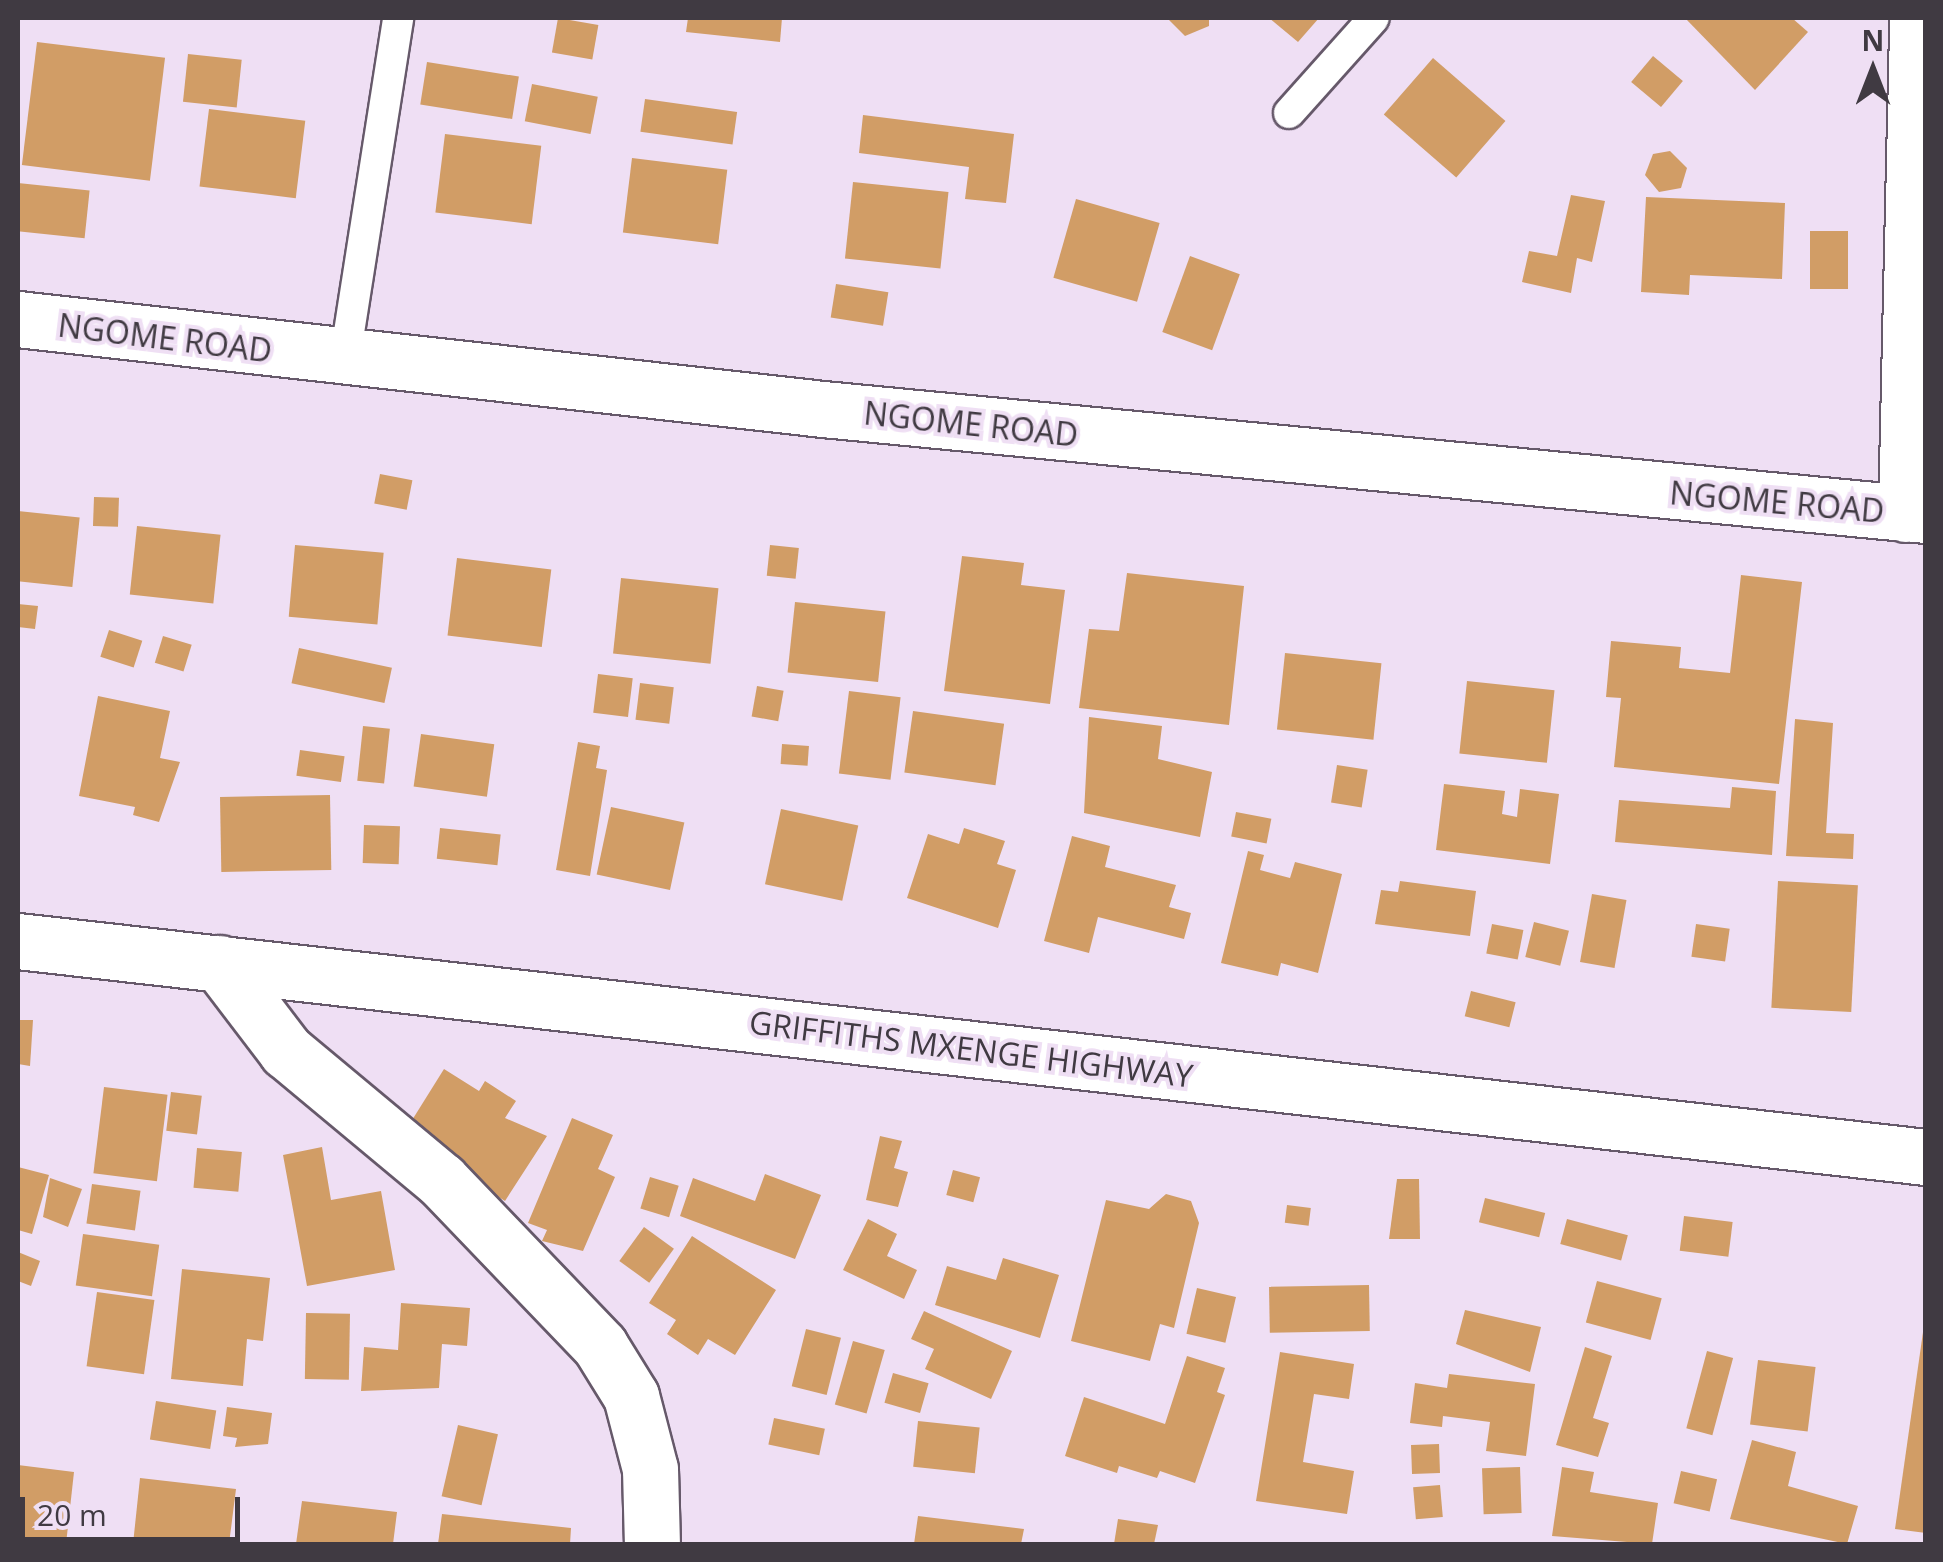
<!DOCTYPE html>
<style>
body{margin:0}
#map{position:relative;width:1943px;height:1562px;overflow:hidden;background:#efdff4;font-family:"Open Sans",sans-serif}
div>[style]{position:absolute}
.building>*{inset:0;background:#d19d66;transform-origin:0 0}
.roads{filter:drop-shadow(2px 0 #66596a) drop-shadow(-2px 0 #66596a) drop-shadow(0 2px #66596a) drop-shadow(0 -2px #66596a)}
.service>*{height:30px;margin:-15px;padding:0 15px;transform-origin:15px;border-radius:15px;background:#fff}
.minor>*{height:55px;margin:-27.5px;padding:0 27.5px;transform-origin:27.5px;border-radius:27.5px;background:#fff}
.tertiary>*{height:55px;margin:-27.5px;padding:0 27.5px;transform-origin:27.5px;border-radius:27.5px;background:#fff}
span{translate:-50% -50%;white-space:nowrap;text-align:center;line-height:1.15;-webkit-text-stroke:8px #efdff4;paint-order:stroke}
.street-label{font-size:32px;color:#403a42}
.frame{position:absolute;inset:0;border:20px solid #403a42;pointer-events:none}
.north{position:absolute;left:1823px;top:20px;width:100px;height:100px;-webkit-text-stroke:8px #efdff4;paint-order:stroke;rotate:0deg;font-size:28px;font-weight:700;line-height:40px;text-align:center;color:#403a42}
.north::after{content:'';display:block;margin:auto;width:35px;height:45px;background:#403a42;clip-path:polygon(50% 0,100% 100%,50% 72%,0 100%)}
.scale{position:absolute;left:20px;top:1497px;width:220px;height:45px;box-sizing:border-box;border:5px solid #403a42;border-top:0;padding-left:12px;font-size:30px;line-height:35px;white-space:nowrap;color:#403a42;-webkit-text-stroke:8px #efdff4;paint-order:stroke}
</style>
<div id="map">
<div class="building">
<div style="left:558px;top:18px;width:41px;height:35px;rotate:10deg"></div>
<div style="clip-path:polygon(688px 18px,782px 18px,780px 42px,686px 32px)"></div>
<div style="clip-path:polygon(1167px 18px,1209px 18px,1209px 26px,1185px 36px)"></div>
<div style="clip-path:polygon(1269px 18px,1319px 18px,1298px 42px)"></div>
<div style="clip-path:polygon(1685px 18px,1792px 18px,1808px 32px,1755px 90px)"></div>
<div style="left:37px;top:42px;width:129px;height:124px;rotate:7deg"></div>
<div style="left:188px;top:54px;width:54px;height:48px;rotate:6deg"></div>
<div style="left:1653px;top:56px;width:39px;height:34px;rotate:40deg"></div>
<div style="left:1433px;top:58px;width:96px;height:75px;rotate:41deg"></div>
<div style="left:427px;top:62px;width:93px;height:43px;rotate:9deg"></div>
<div style="left:532px;top:84px;width:67px;height:38px;rotate:11deg"></div>
<div style="left:645px;top:99px;width:93px;height:33px;rotate:8deg"></div>
<div style="left:209px;top:109px;width:97px;height:78px;rotate:7deg"></div>
<div style="clip-path:polygon(863px 115px,1014px 134px,1006px 203px,965px 199px,969px 167px,859px 153px)"></div>
<div style="left:445px;top:134px;width:97px;height:79px;rotate:7deg"></div>
<div style="clip-path:polygon(1670px 151px,1687px 168px,1681px 188px,1659px 192px,1645px 175px,1653px 154px)"></div>
<div style="left:632px;top:158px;width:96px;height:75px;rotate:7deg"></div>
<div style="left:853px;top:182px;width:96px;height:77px;rotate:6deg"></div>
<div style="left:18px;top:183px;width:72px;height:48px;rotate:6deg"></div>
<div style="clip-path:polygon(1571px 195px,1605px 201px,1592px 262px,1577px 258px,1571px 293px,1522px 282px,1529px 251px,1557px 256px)"></div>
<div style="clip-path:polygon(1646px 197px,1785px 203px,1782px 279px,1690px 275px,1689px 295px,1641px 292px)"></div>
<div style="left:1076px;top:199px;width:87px;height:82px;rotate:16deg"></div>
<div style="left:1810px;top:231px;width:38px;height:58px"></div>
<div style="left:1190px;top:256px;width:53px;height:81px;rotate:20deg"></div>
<div style="left:836px;top:284px;width:53px;height:34px;rotate:9deg"></div>
<div style="left:380px;top:474px;width:33px;height:30px;rotate:11deg"></div>
<div style="left:94px;top:497px;width:25px;height:29px;rotate:2deg"></div>
<div style="left:18px;top:511px;width:62px;height:70px;rotate:6deg"></div>
<div style="left:137px;top:526px;width:84px;height:69px;rotate:6deg"></div>
<div style="left:295px;top:545px;width:89px;height:72px;rotate:5deg"></div>
<div style="left:770px;top:545px;width:29px;height:31px;rotate:6deg"></div>
<div style="clip-path:polygon(962px 556px,1024px 563px,1021px 585px,1065px 590px,1050px 704px,944px 691px)"></div>
<div style="left:457px;top:558px;width:95px;height:78px;rotate:7deg"></div>
<div style="clip-path:polygon(1127px 573px,1244px 586px,1229px 725px,1079px 708px,1089px 629px,1119px 631px)"></div>
<div style="clip-path:polygon(1741px 575px,1802px 582px,1779px 784px,1614px 767px,1621px 698px,1606px 697px,1611px 641px,1681px 647px,1679px 668px,1730px 673px)"></div>
<div style="left:621px;top:578px;width:98px;height:76px;rotate:6deg"></div>
<div style="left:795px;top:602px;width:91px;height:71px;rotate:6deg"></div>
<div style="clip-path:polygon(18px 604px,38px 606px,35px 629px,18px 627px)"></div>
<div style="left:109px;top:630px;width:35px;height:28px;rotate:18deg"></div>
<div style="left:163px;top:636px;width:30px;height:28px;rotate:17deg"></div>
<div style="left:299px;top:648px;width:95px;height:36px;rotate:12deg"></div>
<div style="left:1285px;top:653px;width:97px;height:77px;rotate:6deg"></div>
<div style="left:598px;top:674px;width:35px;height:39px;rotate:7deg"></div>
<div style="left:1467px;top:681px;width:88px;height:73px;rotate:6deg"></div>
<div style="left:640px;top:683px;width:34px;height:37px;rotate:7deg"></div>
<div style="left:757px;top:686px;width:27px;height:31px;rotate:10deg"></div>
<div style="left:849px;top:691px;width:52px;height:83px;rotate:7deg"></div>
<div style="clip-path:polygon(98px 696px,170px 711px,160px 758px,180px 762px,159px 822px,133px 815px,135px 807px,79px 796px)"></div>
<div style="left:913px;top:711px;width:92px;height:62px;rotate:8deg"></div>
<div style="clip-path:polygon(1089px 717px,1162px 726px,1158px 759px,1212px 772px,1200px 837px,1084px 813px)"></div>
<div style="clip-path:polygon(1795px 719px,1833px 723px,1826px 833px,1854px 834px,1853px 859px,1786px 856px)"></div>
<div style="left:363px;top:726px;width:27px;height:55px;rotate:6deg"></div>
<div style="left:421px;top:734px;width:74px;height:53px;rotate:8deg"></div>
<div style="clip-path:polygon(578px 742px,600px 746px,596px 768px,607px 770px,590px 876px,556px 870px)"></div>
<div style="left:782px;top:744px;width:27px;height:20px;rotate:4deg"></div>
<div style="left:300px;top:750px;width:45px;height:26px;rotate:8deg"></div>
<div style="left:1337px;top:765px;width:31px;height:38px;rotate:9deg"></div>
<div style="clip-path:polygon(1444px 784px,1505px 791px,1502px 814px,1517px 817px,1520px 789px,1559px 794px,1550px 864px,1436px 850px)"></div>
<div style="clip-path:polygon(1732px 787px,1776px 791px,1772px 855px,1615px 842px,1619px 800px,1730px 808px)"></div>
<div style="left:330px;top:795px;width:75px;height:110px;rotate:89deg"></div>
<div style="left:611px;top:807px;width:75px;height:69px;rotate:12deg"></div>
<div style="left:781px;top:809px;width:79px;height:77px;rotate:12deg"></div>
<div style="left:1236px;top:812px;width:36px;height:25px;rotate:11deg"></div>
<div style="left:364px;top:825px;width:36px;height:38px;rotate:2deg"></div>
<div style="left:440px;top:828px;width:61px;height:31px;rotate:6deg"></div>
<div style="clip-path:polygon(964px 828px,1005px 841px,997px 864px,1016px 870px,998px 928px,907px 898px,928px 834px,959px 844px)"></div>
<div style="clip-path:polygon(1072px 836px,1110px 846px,1105px 867px,1176px 885px,1169px 907px,1191px 913px,1184px 939px,1098px 917px,1089px 953px,1044px 941px)"></div>
<div style="clip-path:polygon(1248px 851px,1264px 855px,1260px 870px,1290px 878px,1295px 862px,1342px 874px,1318px 973px,1281px 963px,1278px 976px,1221px 963px)"></div>
<div style="clip-path:polygon(1400px 881px,1476px 891px,1470px 936px,1375px 924px,1381px 890px,1398px 892px)"></div>
<div style="left:1778px;top:881px;width:80px;height:127px;rotate:3deg"></div>
<div style="left:1592px;top:894px;width:35px;height:69px;rotate:10deg"></div>
<div style="left:1534px;top:922px;width:36px;height:36px;rotate:14deg"></div>
<div style="left:1492px;top:924px;width:32px;height:30px;rotate:11deg"></div>
<div style="left:1696px;top:924px;width:34px;height:33px;rotate:8deg"></div>
<div style="left:1471px;top:991px;width:46px;height:26px;rotate:14deg"></div>
<div style="clip-path:polygon(18px 1020px,33px 1020px,30px 1066px,18px 1064px)"></div>
<div style="clip-path:polygon(444px 1069px,479px 1091px,485px 1081px,516px 1101px,505px 1118px,547px 1136px,505px 1201px,436px 1157px,409px 1125px)"></div>
<div style="left:104px;top:1087px;width:64px;height:87px;rotate:7deg"></div>
<div style="left:171px;top:1092px;width:31px;height:39px;rotate:7deg"></div>
<div style="clip-path:polygon(572px 1118px,613px 1135px,598px 1169px,615px 1177px,583px 1251px,542px 1241px,547px 1230px,528px 1223px)"></div>
<div style="clip-path:polygon(880px 1136px,902px 1141px,894px 1168px,908px 1172px,898px 1207px,866px 1200px)"></div>
<div style="clip-path:polygon(322px 1147px,331px 1200px,381px 1191px,395px 1270px,307px 1286px,283px 1155px)"></div>
<div style="left:197px;top:1148px;width:45px;height:40px;rotate:5deg"></div>
<div style="clip-path:polygon(18px 1167px,49px 1175px,32px 1234px,18px 1230px)"></div>
<div style="left:953px;top:1170px;width:28px;height:26px;rotate:15deg"></div>
<div style="clip-path:polygon(765px 1174px,821px 1195px,795px 1259px,680px 1216px,693px 1178px,755px 1201px)"></div>
<div style="left:650px;top:1177px;width:30px;height:33px;rotate:17deg"></div>
<div style="clip-path:polygon(50px 1178px,82px 1189px,68px 1227px,43px 1217px)"></div>
<div style="clip-path:polygon(1397px 1179px,1419px 1179px,1420px 1239px,1389px 1239px)"></div>
<div style="left:92px;top:1184px;width:49px;height:40px;rotate:8deg"></div>
<div style="clip-path:polygon(1166px 1194px,1191px 1201px,1199px 1223px,1174px 1328px,1160px 1324px,1150px 1361px,1071px 1341px,1106px 1200px,1149px 1209px)"></div>
<div style="left:1485px;top:1198px;width:62px;height:25px;rotate:14deg"></div>
<div style="left:1287px;top:1205px;width:24px;height:18px;rotate:7deg"></div>
<div style="left:1684px;top:1216px;width:49px;height:35px;rotate:7deg"></div>
<div style="clip-path:polygon(868px 1219px,897px 1234px,887px 1256px,917px 1270px,904px 1299px,843px 1270px)"></div>
<div style="left:1567px;top:1219px;width:63px;height:26px;rotate:15deg"></div>
<div style="left:644px;top:1227px;width:37px;height:42px;rotate:36deg"></div>
<div style="left:83px;top:1234px;width:77px;height:52px;rotate:8deg"></div>
<div style="clip-path:polygon(692px 1236px,776px 1290px,735px 1355px,708px 1339px,698px 1355px,667px 1334px,676px 1320px,649px 1303px)"></div>
<div style="clip-path:polygon(18px 1252px,40px 1261px,31px 1286px,18px 1281px)"></div>
<div style="clip-path:polygon(1003px 1258px,1059px 1275px,1040px 1338px,935px 1305px,947px 1266px,996px 1280px)"></div>
<div style="clip-path:polygon(182px 1269px,270px 1278px,263px 1341px,247px 1339px,243px 1386px,171px 1379px)"></div>
<div style="left:1597px;top:1281px;width:67px;height:43px;rotate:15deg"></div>
<div style="left:1369px;top:1285px;width:46px;height:100px;rotate:89deg"></div>
<div style="left:1197px;top:1288px;width:40px;height:47px;rotate:13deg"></div>
<div style="left:97px;top:1292px;width:58px;height:75px;rotate:8deg"></div>
<div style="clip-path:polygon(401px 1303px,470px 1308px,467px 1346px,442px 1344px,439px 1388px,361px 1391px,364px 1347px,398px 1350px)"></div>
<div style="clip-path:polygon(1465px 1310px,1541px 1327px,1530px 1372px,1456px 1344px)"></div>
<div style="clip-path:polygon(924px 1311px,1012px 1351px,991px 1399px,925px 1369px,934px 1349px,911px 1339px)"></div>
<div style="clip-path:polygon(1926px 1311px,1926px 1533px,1895px 1529px)"></div>
<div style="left:306px;top:1313px;width:44px;height:66px;rotate:1deg"></div>
<div style="left:806px;top:1329px;width:36px;height:59px;rotate:14deg"></div>
<div style="left:853px;top:1341px;width:33px;height:66px;rotate:16deg"></div>
<div style="clip-path:polygon(1585px 1347px,1612px 1356px,1593px 1418px,1609px 1423px,1598px 1457px,1556px 1445px)"></div>
<div style="left:1707px;top:1351px;width:27px;height:80px;rotate:15deg"></div>
<div style="clip-path:polygon(1280px 1352px,1354px 1364px,1349px 1399px,1314px 1394px,1303px 1462px,1354px 1471px,1347px 1514px,1256px 1501px)"></div>
<div style="clip-path:polygon(1187px 1356px,1225px 1368px,1217px 1392px,1225px 1395px,1195px 1483px,1160px 1471px,1157px 1478px,1119px 1466px,1117px 1473px,1065px 1456px,1084px 1397px,1165px 1424px)"></div>
<div style="left:1758px;top:1360px;width:58px;height:65px;rotate:7deg"></div>
<div style="left:893px;top:1373px;width:37px;height:31px;rotate:16deg"></div>
<div style="clip-path:polygon(1449px 1374px,1535px 1384px,1526px 1456px,1486px 1451px,1490px 1422px,1443px 1416px,1442px 1427px,1410px 1423px,1415px 1383px,1447px 1388px)"></div>
<div style="left:156px;top:1401px;width:61px;height:39px;rotate:9deg"></div>
<div style="clip-path:polygon(227px 1407px,272px 1413px,268px 1444px,235px 1447px,237px 1438px,223px 1436px)"></div>
<div style="left:774px;top:1418px;width:52px;height:27px;rotate:12deg"></div>
<div style="left:918px;top:1421px;width:62px;height:46px;rotate:6deg"></div>
<div style="left:458px;top:1425px;width:41px;height:73px;rotate:13deg"></div>
<div style="clip-path:polygon(1752px 1440px,1796px 1452px,1788px 1486px,1858px 1506px,1847px 1544px,1730px 1519px)"></div>
<div style="left:1439px;top:1444px;width:29px;height:28px;rotate:88deg"></div>
<div style="clip-path:polygon(18px 1465px,74px 1472px,66px 1544px,18px 1541px)"></div>
<div style="left:1520px;top:1467px;width:46px;height:38px;rotate:88deg"></div>
<div style="clip-path:polygon(1562px 1467px,1594px 1472px,1590px 1492px,1658px 1503px,1652px 1544px,1552px 1536px)"></div>
<div style="left:1681px;top:1471px;width:37px;height:33px;rotate:13deg"></div>
<div style="clip-path:polygon(140px 1478px,236px 1489px,229px 1544px,133px 1544px)"></div>
<div style="left:1440px;top:1485px;width:32px;height:27px;rotate:85deg"></div>
<div style="clip-path:polygon(302px 1501px,397px 1512px,393px 1544px,296px 1544px)"></div>
<div style="clip-path:polygon(442px 1514px,571px 1528px,570px 1544px,438px 1544px)"></div>
<div style="clip-path:polygon(918px 1516px,1024px 1529px,1021px 1544px,914px 1544px)"></div>
<div style="clip-path:polygon(1118px 1519px,1158px 1525px,1154px 1544px,1114px 1544px)"></div>
</div>
<div class="roads">
<div class="service">
<div style="left:1289px;top:113px;width:127px;rotate:-48.2deg"></div>
<div style="left:345px;top:358px;width:344px;rotate:-81.1deg"></div>
</div>
<div class="minor">
<div style="left:18px;top:319px;width:810px;rotate:6.38deg"></div>
<div style="left:823px;top:409px;width:1108px;rotate:5.49deg"></div>
<div style="left:1906px;top:514px;width:496px;rotate:-88.7deg"></div>
<div style="left:219px;top:963px;width:111px;rotate:52.7deg"></div>
<div style="left:286px;top:1051px;width:202px;rotate:39.8deg"></div>
<div style="left:441px;top:1180px;width:230px;rotate:46.2deg"></div>
<div style="left:600px;top:1346px;width:59px;rotate:58.2deg"></div>
<div style="left:631px;top:1396px;width:75px;rotate:75.4deg"></div>
<div style="left:650px;top:1469px;width:75px;rotate:88.5deg"></div>
</div>
<div class="tertiary">
<div style="left:18px;top:941px;width:1920px;rotate:6.46deg"></div>
</div>
</div>
<div class="street-label">
<span style="left:165px;top:338px;rotate:7deg">NGOME ROAD</span>
<span style="left:971px;top:424px;rotate:6deg">NGOME ROAD</span>
<span style="left:1777px;top:502px;rotate:5deg">NGOME ROAD</span>
<span style="left:971px;top:1049px;rotate:7deg">GRIFFITHS MXENGE HIGHWAY</span>
</div>
<div class="frame"></div>
<div class="north">N</div>
<div class="scale">20 m</div>
</div>
